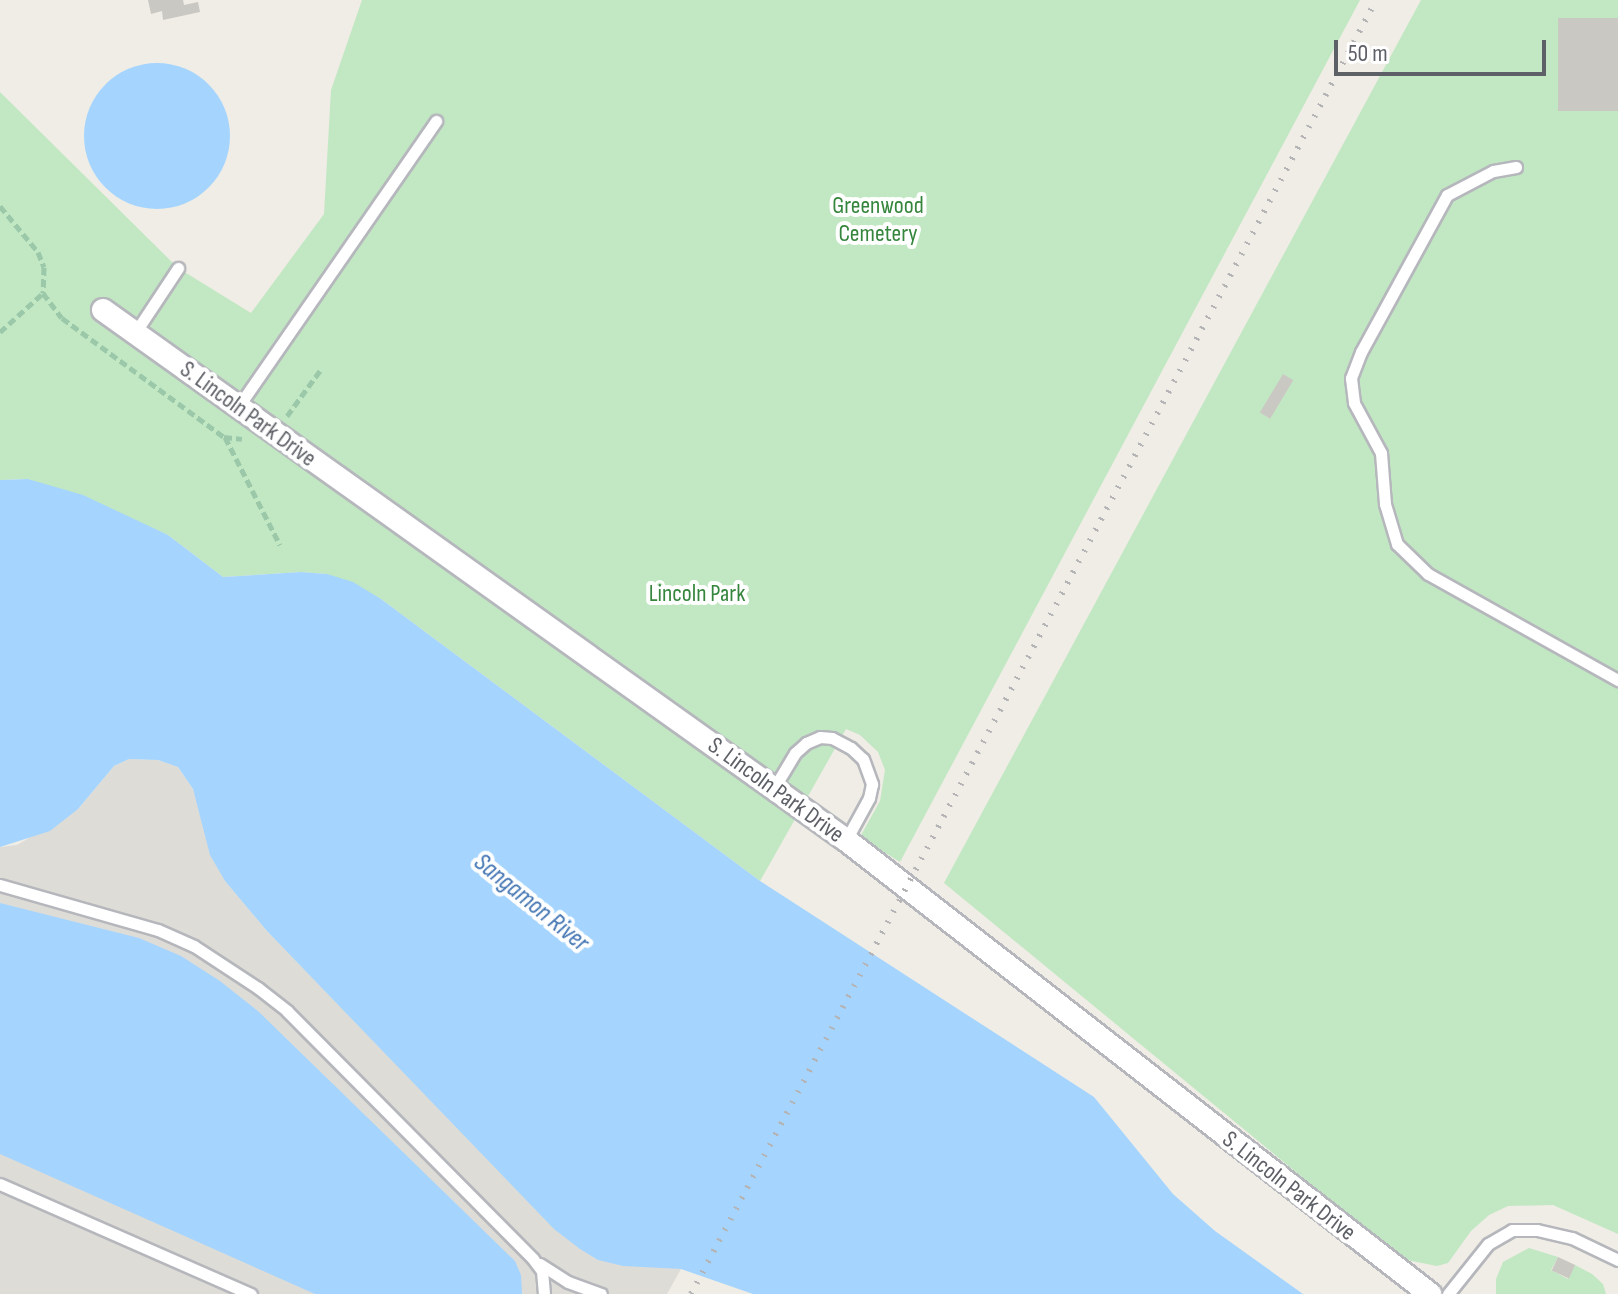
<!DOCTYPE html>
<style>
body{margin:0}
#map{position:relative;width:1618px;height:1294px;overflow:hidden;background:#efede5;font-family:"Sofia Sans Condensed",sans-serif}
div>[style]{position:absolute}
.industrial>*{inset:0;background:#dedcd7}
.green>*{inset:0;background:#c2e7c3}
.water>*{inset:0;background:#a5d5ff}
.round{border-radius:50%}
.building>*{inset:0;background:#cac8c2;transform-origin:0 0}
.path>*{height:5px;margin-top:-2.5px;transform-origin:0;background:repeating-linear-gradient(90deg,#9bc8a9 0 8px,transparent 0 12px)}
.roads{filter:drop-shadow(2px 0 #b5b7bc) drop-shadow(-2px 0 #b5b7bc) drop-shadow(0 2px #b5b7bc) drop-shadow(0 -2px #b5b7bc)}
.service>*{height:11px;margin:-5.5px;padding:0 5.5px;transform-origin:5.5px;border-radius:5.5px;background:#fff}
.minor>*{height:22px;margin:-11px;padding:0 11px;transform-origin:11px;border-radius:11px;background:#fff}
.rail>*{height:6px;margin-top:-3px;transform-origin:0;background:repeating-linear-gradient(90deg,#b4b4b6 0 2px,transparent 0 12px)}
span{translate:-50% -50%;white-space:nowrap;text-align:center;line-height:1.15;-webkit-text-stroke:8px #fff;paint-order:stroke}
.park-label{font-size:24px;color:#35853c}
.street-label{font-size:24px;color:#5d6066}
.water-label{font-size:26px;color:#4174b2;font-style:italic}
.scale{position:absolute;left:1334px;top:40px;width:212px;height:36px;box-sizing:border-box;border:4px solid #5d6066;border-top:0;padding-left:10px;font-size:24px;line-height:28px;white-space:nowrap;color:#5d6066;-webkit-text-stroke:6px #fff;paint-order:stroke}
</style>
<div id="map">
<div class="industrial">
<div style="clip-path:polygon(129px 759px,158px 760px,178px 767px,193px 789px,225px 881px,267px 931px,405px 1073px,656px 1266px,681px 1269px,667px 1294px,0 1294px,0 847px,17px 845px,78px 809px,114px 766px)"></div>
</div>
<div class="green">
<div style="clip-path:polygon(362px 0,1360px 0,900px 862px,860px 837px,880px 801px,885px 770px,878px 752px,860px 735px,846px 729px,760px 881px,381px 599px,327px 574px,301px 572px,223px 577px,168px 535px,28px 479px,0 480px,0 92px,178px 268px,251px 313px,324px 214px,331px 90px)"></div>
<div style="clip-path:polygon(1421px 0,1618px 0,1618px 1234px,1553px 1205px,1508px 1206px,1489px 1215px,1471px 1231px,1448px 1263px,1437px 1266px,1402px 1259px,944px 883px)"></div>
<div style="clip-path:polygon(1529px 1248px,1558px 1257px,1551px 1270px,1568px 1279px,1575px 1265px,1592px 1274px,1603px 1284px,1606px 1294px,1496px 1294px,1496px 1279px,1503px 1262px)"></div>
</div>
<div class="water">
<div class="round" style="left:84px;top:63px;width:146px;height:146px"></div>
<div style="clip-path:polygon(28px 479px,83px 495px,168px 535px,223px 577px,301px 572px,327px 574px,353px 582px,381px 599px,760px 881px,1094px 1097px,1173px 1194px,1215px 1231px,1303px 1294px,753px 1294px,681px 1269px,623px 1266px,598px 1260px,580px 1249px,554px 1229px,267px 931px,225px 881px,210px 855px,193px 789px,178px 767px,158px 760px,129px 759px,114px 766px,78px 809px,50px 831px,0 847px,0 480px)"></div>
<div style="clip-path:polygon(0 903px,139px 938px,181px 956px,220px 981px,259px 1012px,515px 1261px,521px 1275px,522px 1294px,315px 1294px,0 1154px)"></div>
</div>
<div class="building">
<div style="clip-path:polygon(148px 0,183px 0,184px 5px,198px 2px,200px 12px,163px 20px,162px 11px,151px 14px)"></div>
<div style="left:1618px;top:18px;width:93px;height:60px;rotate:90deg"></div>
<div style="left:1283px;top:374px;width:12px;height:45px;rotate:31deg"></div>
<div style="left:1558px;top:1257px;width:19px;height:15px;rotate:25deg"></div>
</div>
<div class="path">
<div style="left:0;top:206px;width:60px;rotate:50.4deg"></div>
<div style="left:38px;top:252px;width:16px;rotate:68deg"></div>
<div style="left:44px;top:267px;width:26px;rotate:92deg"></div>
<div style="left:43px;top:293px;width:31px;rotate:53deg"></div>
<div style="left:62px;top:318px;width:201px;rotate:36.3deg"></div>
<div style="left:224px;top:437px;width:18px;rotate:6deg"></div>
<div style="left:0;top:332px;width:58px;rotate:-42.2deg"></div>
<div style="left:287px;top:416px;width:59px;rotate:-53.9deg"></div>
<div style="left:225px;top:437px;width:121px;rotate:63deg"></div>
</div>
<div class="roads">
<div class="service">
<div style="left:1516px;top:167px;width:23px;rotate:170deg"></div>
<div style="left:1493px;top:171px;width:52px;rotate:152.4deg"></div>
<div style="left:1447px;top:195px;width:179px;rotate:118.7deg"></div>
<div style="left:1361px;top:352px;width:28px;rotate:111deg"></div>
<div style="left:1351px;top:378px;width:25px;rotate:83deg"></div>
<div style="left:1354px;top:403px;width:57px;rotate:61.6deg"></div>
<div style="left:1381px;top:453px;width:51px;rotate:85.5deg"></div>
<div style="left:1385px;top:504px;width:42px;rotate:73.3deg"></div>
<div style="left:1397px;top:544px;width:43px;rotate:44.1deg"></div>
<div style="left:1428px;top:574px;width:218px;rotate:29.2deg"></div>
<div style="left:135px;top:333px;width:78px;rotate:-56.5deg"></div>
<div style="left:238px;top:407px;width:348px;rotate:-55.3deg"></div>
<div style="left:774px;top:788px;width:41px;rotate:-59deg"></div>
<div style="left:795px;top:753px;width:15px;rotate:-42deg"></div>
<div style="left:806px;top:743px;width:15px;rotate:-23deg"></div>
<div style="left:820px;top:737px;width:12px;rotate:5deg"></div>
<div style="left:832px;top:738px;width:21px;rotate:28deg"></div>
<div style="left:851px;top:748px;width:16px;rotate:43deg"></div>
<div style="left:863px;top:759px;width:27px;rotate:70deg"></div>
<div style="left:872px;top:784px;width:14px;rotate:102deg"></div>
<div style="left:869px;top:798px;width:48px;rotate:118.7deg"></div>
<div style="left:0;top:885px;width:164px;rotate:15.9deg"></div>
<div style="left:158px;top:930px;width:39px;rotate:24deg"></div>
<div style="left:194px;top:946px;width:77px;rotate:33.3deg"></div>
<div style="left:258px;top:988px;width:37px;rotate:38deg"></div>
<div style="left:287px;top:1011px;width:349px;rotate:45.2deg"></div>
<div style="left:533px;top:1259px;width:15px;rotate:53deg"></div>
<div style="left:542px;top:1271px;width:23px;rotate:85deg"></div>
<div style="left:0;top:1184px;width:274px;rotate:23.7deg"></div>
<div style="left:540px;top:1264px;width:33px;rotate:33deg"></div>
<div style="left:568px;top:1282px;width:35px;rotate:20deg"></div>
<div style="left:1448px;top:1294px;width:64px;rotate:-51.3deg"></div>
<div style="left:1488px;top:1244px;width:28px;rotate:-30deg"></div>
<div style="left:1512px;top:1230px;width:25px"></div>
<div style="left:1537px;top:1230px;width:36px;rotate:13deg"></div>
<div style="left:1572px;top:1238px;width:51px;rotate:25.6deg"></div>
</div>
<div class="minor">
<div style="left:103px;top:310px;width:913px;rotate:35.5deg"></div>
<div style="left:846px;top:840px;width:740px;rotate:37.86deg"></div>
</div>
</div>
<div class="rail">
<div style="left:691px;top:1294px;width:1464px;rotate:-62.1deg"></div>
</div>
<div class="park-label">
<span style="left:878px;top:220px">Greenwood<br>Cemetery</span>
<span style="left:697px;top:594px">Lincoln Park</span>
</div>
<div class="street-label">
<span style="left:248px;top:414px;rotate:36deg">S. Lincoln Park Drive</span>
<span style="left:776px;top:790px;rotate:36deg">S. Lincoln Park Drive</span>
<span style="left:1289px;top:1186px;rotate:38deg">S. Lincoln Park Drive</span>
</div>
<div class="water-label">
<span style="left:531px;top:903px;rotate:39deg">Sangamon River</span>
</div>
<div class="scale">50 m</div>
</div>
